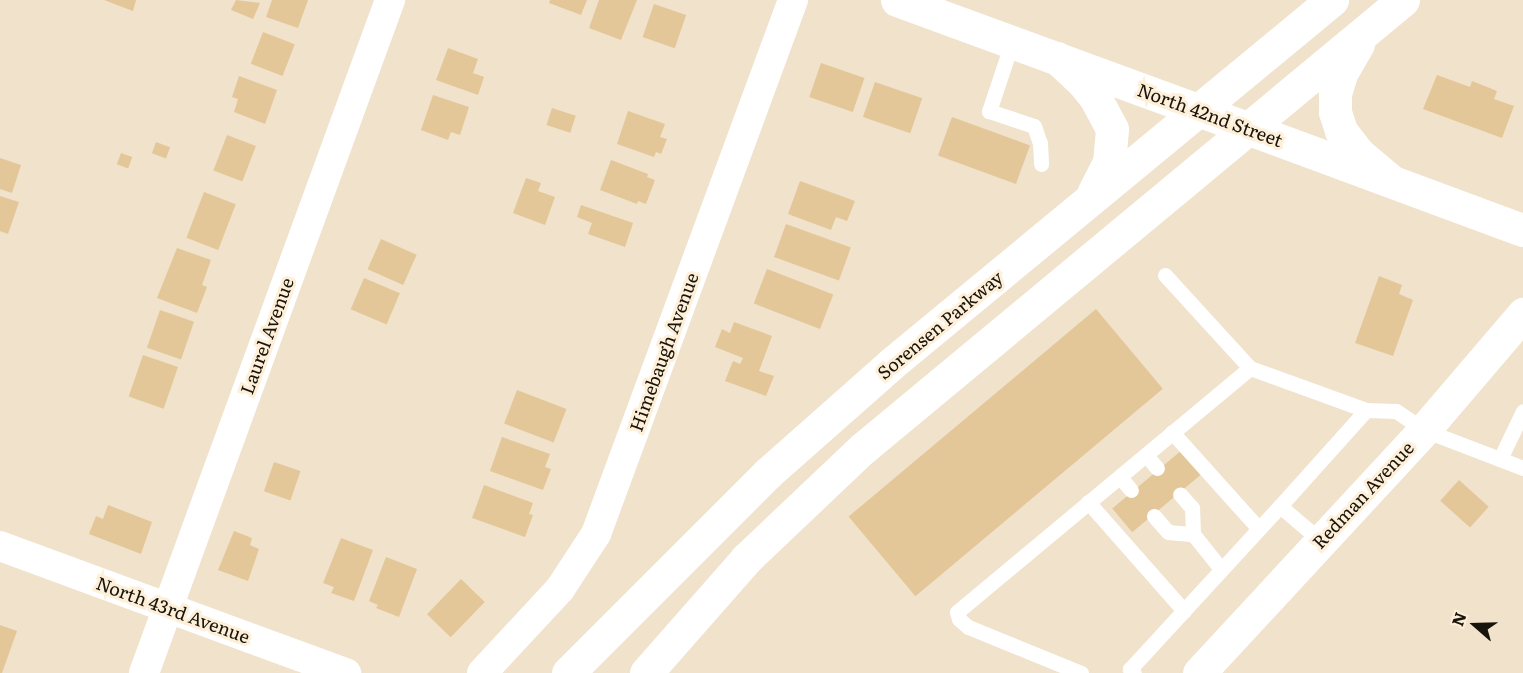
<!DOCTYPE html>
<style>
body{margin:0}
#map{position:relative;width:1523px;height:673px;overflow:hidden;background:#f0e2cb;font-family:Literata,serif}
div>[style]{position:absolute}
.building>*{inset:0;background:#e3c799;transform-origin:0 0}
.service>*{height:15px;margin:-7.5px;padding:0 7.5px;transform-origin:7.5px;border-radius:7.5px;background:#fff}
.minor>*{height:30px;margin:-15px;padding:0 15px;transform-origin:15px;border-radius:15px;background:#fff}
.tertiary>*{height:33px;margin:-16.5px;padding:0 16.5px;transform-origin:16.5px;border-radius:16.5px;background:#fff}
.secondary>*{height:33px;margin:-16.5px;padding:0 16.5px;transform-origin:16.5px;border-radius:16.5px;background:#fff}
.primary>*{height:33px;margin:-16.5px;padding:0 16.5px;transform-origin:16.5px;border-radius:16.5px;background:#fff}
span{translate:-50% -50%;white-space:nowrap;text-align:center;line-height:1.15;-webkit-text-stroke:6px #fdefd8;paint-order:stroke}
.street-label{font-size:18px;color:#18130b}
.north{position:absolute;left:1445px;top:595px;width:60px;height:60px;-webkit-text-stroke:4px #fdefd8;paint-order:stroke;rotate:290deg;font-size:16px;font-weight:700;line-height:24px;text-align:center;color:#18130b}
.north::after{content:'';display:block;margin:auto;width:21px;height:27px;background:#18130b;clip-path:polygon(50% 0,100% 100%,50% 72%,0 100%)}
</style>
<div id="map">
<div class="building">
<div style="clip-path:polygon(104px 0,136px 0,133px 11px)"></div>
<div style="clip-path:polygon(236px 0,260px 3px,253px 19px,231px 10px)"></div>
<div style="clip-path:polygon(272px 0,308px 0,298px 28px,266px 17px)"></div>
<div style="clip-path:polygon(550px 0,587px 0,581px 15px,549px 3px)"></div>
<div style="clip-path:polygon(599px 0,637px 0,621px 40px,589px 28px)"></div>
<div style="left:654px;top:4px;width:34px;height:35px;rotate:19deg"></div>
<div style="left:263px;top:32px;width:34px;height:34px;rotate:21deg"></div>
<div style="clip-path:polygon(448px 48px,478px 59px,473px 73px,484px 77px,478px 95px,436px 80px)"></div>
<div style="left:821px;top:63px;width:46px;height:36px;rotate:19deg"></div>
<div style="clip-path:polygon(1437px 75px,1470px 87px,1472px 81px,1497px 91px,1494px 99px,1514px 106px,1502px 138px,1423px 109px)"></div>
<div style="clip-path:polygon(239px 76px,277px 90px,265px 124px,234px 112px,238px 99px,232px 97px)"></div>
<div style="left:875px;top:82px;width:50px;height:37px;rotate:19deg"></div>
<div style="clip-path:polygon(433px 95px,469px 107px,460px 135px,451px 132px,448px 140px,421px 130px)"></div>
<div style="left:552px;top:108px;width:25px;height:18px;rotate:18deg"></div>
<div style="clip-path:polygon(628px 111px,665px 124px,660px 137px,667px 139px,661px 154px,656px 152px,654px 157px,617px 144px)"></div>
<div style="left:952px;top:117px;width:83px;height:41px;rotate:20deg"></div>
<div style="left:227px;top:135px;width:31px;height:38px;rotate:21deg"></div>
<div style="left:156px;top:142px;width:15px;height:12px;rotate:20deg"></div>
<div style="left:121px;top:153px;width:12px;height:12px;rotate:20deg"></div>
<div style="clip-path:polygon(0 158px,21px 165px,12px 193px,0 189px)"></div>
<div style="clip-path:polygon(611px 160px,648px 174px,647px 177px,655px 180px,646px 204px,638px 201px,637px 204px,600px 190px)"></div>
<div style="clip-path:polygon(526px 178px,541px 183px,538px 191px,555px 197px,545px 225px,513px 213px)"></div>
<div style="clip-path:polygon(800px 181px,855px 201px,847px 221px,836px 217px,831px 230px,788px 214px)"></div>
<div style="left:204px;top:192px;width:34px;height:49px;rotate:21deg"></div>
<div style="clip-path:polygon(0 196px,19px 202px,8px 234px,0 231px)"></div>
<div style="clip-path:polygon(581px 205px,633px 223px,625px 247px,588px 234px,592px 223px,577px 217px)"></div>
<div style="left:786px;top:224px;width:69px;height:35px;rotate:20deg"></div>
<div style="left:381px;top:239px;width:39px;height:33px;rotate:24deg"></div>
<div style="clip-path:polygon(177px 248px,211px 260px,202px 285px,207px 287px,197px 313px,157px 298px)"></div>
<div style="left:767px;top:269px;width:71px;height:37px;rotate:21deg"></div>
<div style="clip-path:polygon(1379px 276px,1402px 285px,1399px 294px,1413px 300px,1393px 356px,1355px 343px)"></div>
<div style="left:364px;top:278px;width:39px;height:34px;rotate:23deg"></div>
<div style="left:1096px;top:309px;width:104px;height:323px;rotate:50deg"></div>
<div style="left:160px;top:310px;width:36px;height:40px;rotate:19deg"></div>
<div style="clip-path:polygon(734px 322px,772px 336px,759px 371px,774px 376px,766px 396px,725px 381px,733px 361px,740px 364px,743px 358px,715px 347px,722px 329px,730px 333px)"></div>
<div style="left:143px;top:355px;width:37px;height:44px;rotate:19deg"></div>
<div style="left:517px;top:390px;width:53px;height:36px;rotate:21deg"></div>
<div style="clip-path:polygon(502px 437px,550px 454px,545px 467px,551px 469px,543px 490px,490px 471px)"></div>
<div style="left:1182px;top:450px;width:31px;height:91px;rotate:50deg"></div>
<div style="left:274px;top:462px;width:28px;height:31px;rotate:19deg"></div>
<div style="left:1459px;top:480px;width:40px;height:28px;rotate:42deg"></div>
<div style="clip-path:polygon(484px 485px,533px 503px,529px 514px,533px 515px,525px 537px,472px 518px)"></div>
<div style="clip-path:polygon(108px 505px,152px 522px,141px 554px,89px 534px,96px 516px,103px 519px)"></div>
<div style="clip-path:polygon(234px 531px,252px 538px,250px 545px,259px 549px,248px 581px,218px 570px)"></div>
<div style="clip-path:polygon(341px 538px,373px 550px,354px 601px,331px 593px,334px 587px,323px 583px)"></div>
<div style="clip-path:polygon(386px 557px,417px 569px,399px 617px,376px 608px,378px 605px,369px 601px)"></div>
<div style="left:461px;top:579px;width:33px;height:49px;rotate:44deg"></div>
<div style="clip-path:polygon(0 625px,17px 631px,2px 673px,0 673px)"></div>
</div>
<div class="service">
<div style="left:1012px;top:42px;width:73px;rotate:108.4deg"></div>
<div style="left:989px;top:111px;width:47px;rotate:18.4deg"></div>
<div style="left:1034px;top:126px;width:18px;rotate:71deg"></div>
<div style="left:1040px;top:143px;width:21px;rotate:87deg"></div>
<div style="left:1165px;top:275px;width:126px;rotate:47.6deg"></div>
<div style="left:1250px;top:368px;width:123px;rotate:19.9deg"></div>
<div style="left:1172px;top:432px;width:130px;rotate:48.1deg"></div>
<div style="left:1146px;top:455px;width:17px;rotate:50deg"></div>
<div style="left:1500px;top:459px;width:53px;rotate:-64.4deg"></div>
<div style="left:1120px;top:477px;width:17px;rotate:50deg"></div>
<div style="left:1088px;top:502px;width:145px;rotate:48.6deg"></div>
<div style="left:1280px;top:506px;width:129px;rotate:-48.1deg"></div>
<div style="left:1366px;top:410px;width:30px;rotate:2deg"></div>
<div style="left:1396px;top:411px;width:34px;rotate:34deg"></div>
<div style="left:1424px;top:430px;width:106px;rotate:21deg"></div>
<div style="left:1154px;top:516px;width:21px;rotate:49deg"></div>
<div style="left:1168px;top:532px;width:25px;rotate:5deg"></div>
<div style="left:1193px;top:534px;width:26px;rotate:-92deg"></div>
<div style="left:1192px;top:508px;width:18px;rotate:-131deg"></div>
<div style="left:1193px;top:534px;width:45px;rotate:51.3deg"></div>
<div style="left:1081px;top:673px;width:122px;rotate:-157.8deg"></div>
<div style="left:968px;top:627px;width:12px;rotate:-138deg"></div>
<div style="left:959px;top:619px;width:7px;rotate:-106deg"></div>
<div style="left:957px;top:612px;width:381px;rotate:-39.8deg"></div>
<div style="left:1134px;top:673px;width:6px;rotate:-135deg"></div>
<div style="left:1130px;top:669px;width:222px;rotate:-47.4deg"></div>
<div style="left:1280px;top:506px;width:54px;rotate:40.5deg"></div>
</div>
<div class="minor">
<div style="left:0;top:546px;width:369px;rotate:20.2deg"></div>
<div style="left:144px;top:673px;width:717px;rotate:-69.92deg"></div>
<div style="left:482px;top:673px;width:115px;rotate:-47.1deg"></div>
<div style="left:560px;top:589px;width:66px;rotate:-56.8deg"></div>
<div style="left:596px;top:534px;width:569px;rotate:-69.75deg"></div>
</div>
<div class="tertiary">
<div style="left:897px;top:0;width:320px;rotate:20.1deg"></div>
<div style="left:1199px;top:673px;width:331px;rotate:-47.2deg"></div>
<div style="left:1424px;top:430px;width:153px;rotate:-49.5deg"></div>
</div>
<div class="secondary">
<div style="left:1198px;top:110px;width:346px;rotate:20.3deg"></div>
</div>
<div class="primary">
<div style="left:1358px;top:44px;width:34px;rotate:120deg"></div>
<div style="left:1341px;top:74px;width:21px;rotate:107deg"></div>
<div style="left:1335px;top:94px;width:18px;rotate:90deg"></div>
<div style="left:1335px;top:112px;width:20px;rotate:72deg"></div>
<div style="left:1341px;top:131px;width:28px;rotate:52deg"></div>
<div style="left:1358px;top:153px;width:42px;rotate:40.2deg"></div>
<div style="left:1057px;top:58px;width:34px;rotate:43deg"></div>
<div style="left:1082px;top:81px;width:21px;rotate:51deg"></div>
<div style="left:1095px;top:97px;width:36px;rotate:62deg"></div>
<div style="left:1112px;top:129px;width:33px;rotate:95deg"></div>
<div style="left:1109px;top:162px;width:34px;rotate:117deg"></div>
<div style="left:568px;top:673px;width:283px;rotate:-45deg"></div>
<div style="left:768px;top:473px;width:164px;rotate:-41.5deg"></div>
<div style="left:891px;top:364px;width:572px;rotate:-39.54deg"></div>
<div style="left:646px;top:673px;width:152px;rotate:-48.7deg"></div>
<div style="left:746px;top:559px;width:160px;rotate:-43.5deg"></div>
<div style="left:862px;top:449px;width:703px;rotate:-39.69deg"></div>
</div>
<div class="street-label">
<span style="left:1210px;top:115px;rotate:20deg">North 42nd Street</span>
<span style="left:940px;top:325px;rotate:-40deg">Sorensen Parkway</span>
<span style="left:267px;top:336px;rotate:-70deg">Laurel Avenue</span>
<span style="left:664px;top:352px;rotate:-70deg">Himebaugh Avenue</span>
<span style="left:1363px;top:495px;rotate:-47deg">Redman Avenue</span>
<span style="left:173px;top:610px;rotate:20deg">North 43rd Avenue</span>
</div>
<div class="north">N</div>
</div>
